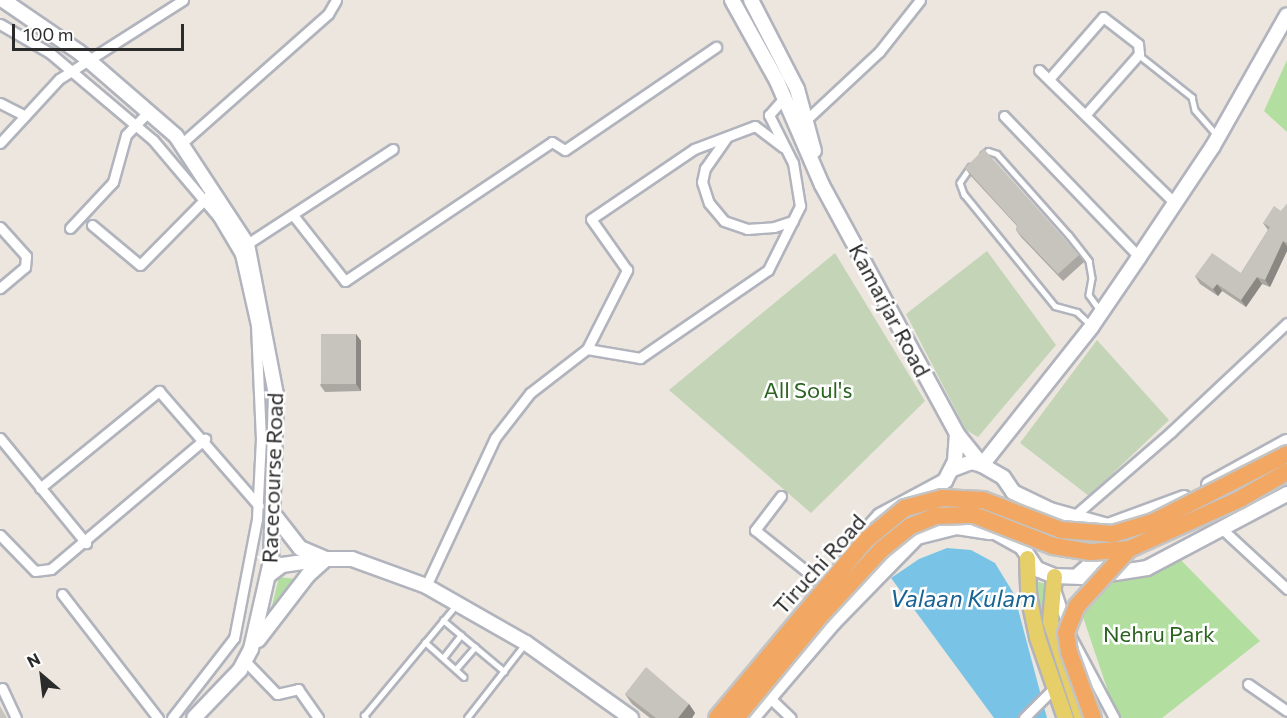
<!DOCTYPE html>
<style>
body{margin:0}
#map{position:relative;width:1287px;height:718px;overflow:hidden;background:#ece6de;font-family:Commissioner,sans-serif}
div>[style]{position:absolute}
.green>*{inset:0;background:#b2de9f}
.cemetery>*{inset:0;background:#c4d4b7}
.water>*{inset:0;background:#79c4e6}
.roads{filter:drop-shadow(2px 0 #b1b4bd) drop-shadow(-2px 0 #b1b4bd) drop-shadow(0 2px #b1b4bd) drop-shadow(0 -2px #b1b4bd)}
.lane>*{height:4.5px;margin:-2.25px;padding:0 2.25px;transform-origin:2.25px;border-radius:2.25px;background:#fff}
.street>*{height:9px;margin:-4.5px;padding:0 4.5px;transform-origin:4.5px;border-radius:4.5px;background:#fff}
.secondary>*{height:14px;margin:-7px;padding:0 7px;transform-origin:7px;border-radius:7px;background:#fff}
.primary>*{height:15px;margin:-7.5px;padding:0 7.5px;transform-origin:7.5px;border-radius:7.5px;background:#e6ce69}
.bridges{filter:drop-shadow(2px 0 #c4c4c4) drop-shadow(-2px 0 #c4c4c4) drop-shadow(0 2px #c4c4c4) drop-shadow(0 -2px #c4c4c4)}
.highway-bridge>*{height:16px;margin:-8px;padding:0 8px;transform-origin:8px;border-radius:8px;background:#f2a763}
.wall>*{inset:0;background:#aba8a3}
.shaded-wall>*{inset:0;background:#8b8884}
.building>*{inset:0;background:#c7c3bd;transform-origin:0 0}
span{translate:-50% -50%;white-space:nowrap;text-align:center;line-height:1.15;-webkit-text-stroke:5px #fff;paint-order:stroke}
.street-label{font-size:22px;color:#2b2b2b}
.park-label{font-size:22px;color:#2b6320}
.water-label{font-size:24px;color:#186392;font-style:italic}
.north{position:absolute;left:12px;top:646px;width:60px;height:60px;-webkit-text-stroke:4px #fff;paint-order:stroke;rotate:332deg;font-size:16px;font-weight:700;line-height:24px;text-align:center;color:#2b2b2b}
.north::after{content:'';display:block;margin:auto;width:21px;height:27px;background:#2b2b2b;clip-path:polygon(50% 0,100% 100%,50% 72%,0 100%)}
.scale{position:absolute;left:12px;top:24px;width:172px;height:27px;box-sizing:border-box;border:3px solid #2b2b2b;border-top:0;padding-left:8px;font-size:18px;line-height:21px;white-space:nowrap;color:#2b2b2b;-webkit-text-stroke:4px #fff;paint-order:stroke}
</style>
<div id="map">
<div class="green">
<div style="clip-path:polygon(1287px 60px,1287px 132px,1264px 111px)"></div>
<div style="clip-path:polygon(1172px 551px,1260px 641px,1162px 718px,1117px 718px,1076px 596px,1084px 576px,1149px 563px)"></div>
<div style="clip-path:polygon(279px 577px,296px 579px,271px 610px)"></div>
<div style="clip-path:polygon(1031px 580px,1050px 585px,1041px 616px,1033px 591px)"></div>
</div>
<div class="cemetery">
<div style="clip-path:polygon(987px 251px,1056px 345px,978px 437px,966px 430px,906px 314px)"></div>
<div style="clip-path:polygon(835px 253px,925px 401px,811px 513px,669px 390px)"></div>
<div style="clip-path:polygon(1097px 340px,1169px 420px,1089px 496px,1020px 443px)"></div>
</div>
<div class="water">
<div style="clip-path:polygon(947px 548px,971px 550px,995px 563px,1014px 594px,1047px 718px,994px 718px,891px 578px,919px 559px)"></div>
</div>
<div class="roads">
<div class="lane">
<div style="left:1139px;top:55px;width:68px;rotate:38.4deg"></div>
<div style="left:1192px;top:97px;width:13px;rotate:77deg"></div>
<div style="left:1195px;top:110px;width:33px;rotate:49deg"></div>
<div style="left:983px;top:155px;width:6px;rotate:-39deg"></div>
<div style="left:988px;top:151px;width:9px;rotate:18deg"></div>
<div style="left:997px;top:154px;width:108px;rotate:48.4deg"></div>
<div style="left:1069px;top:235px;width:33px;rotate:52deg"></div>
<div style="left:1089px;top:261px;width:17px;rotate:80deg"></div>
<div style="left:1092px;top:278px;width:17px;rotate:100deg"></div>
<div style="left:1089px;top:295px;width:19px;rotate:54deg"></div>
<div style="left:971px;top:167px;width:19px;rotate:125deg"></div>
<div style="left:960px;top:183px;width:12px;rotate:70deg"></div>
<div style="left:964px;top:194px;width:144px;rotate:50.9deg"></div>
<div style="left:1055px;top:306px;width:23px;rotate:15deg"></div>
<div style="left:1077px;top:312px;width:18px;rotate:43deg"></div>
<div style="left:443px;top:620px;width:80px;rotate:39.9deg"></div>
<div style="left:425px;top:642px;width:52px;rotate:41.9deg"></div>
<div style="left:443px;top:658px;width:29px;rotate:-52deg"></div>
<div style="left:456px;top:669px;width:29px;rotate:-49deg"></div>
<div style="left:366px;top:718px;width:3px;rotate:-135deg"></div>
<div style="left:364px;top:716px;width:144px;rotate:-50.3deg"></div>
<div style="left:467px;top:718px;width:93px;rotate:-52deg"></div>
</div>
<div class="street">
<div style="left:0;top:24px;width:58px;rotate:30.1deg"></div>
<div style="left:50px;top:53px;width:135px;rotate:40.2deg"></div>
<div style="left:153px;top:140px;width:101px;rotate:49.8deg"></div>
<div style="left:218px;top:217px;width:43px;rotate:59.3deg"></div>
<div style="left:240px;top:254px;width:73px;rotate:77.3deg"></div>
<div style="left:256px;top:325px;width:114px;rotate:87.5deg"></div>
<div style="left:261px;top:439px;width:80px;rotate:92.9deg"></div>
<div style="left:257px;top:519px;width:121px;rotate:100.9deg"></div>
<div style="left:234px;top:638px;width:101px;rotate:127.8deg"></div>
<div style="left:1039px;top:70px;width:190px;rotate:44.4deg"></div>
<div style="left:1049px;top:79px;width:82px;rotate:-48.9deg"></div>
<div style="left:1103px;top:17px;width:44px;rotate:37.6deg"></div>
<div style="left:1138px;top:44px;width:10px;rotate:84deg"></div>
<div style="left:1139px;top:54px;width:81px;rotate:131.5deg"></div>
<div style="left:0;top:103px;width:28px;rotate:27deg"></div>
<div style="left:1004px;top:116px;width:195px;rotate:46.2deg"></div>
<div style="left:806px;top:120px;width:100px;rotate:-43deg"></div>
<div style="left:879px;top:52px;width:66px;rotate:-51.7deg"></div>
<div style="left:727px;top:137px;width:38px;rotate:125deg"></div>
<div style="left:705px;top:168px;width:14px;rotate:102deg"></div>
<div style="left:702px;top:182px;width:22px;rotate:72deg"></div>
<div style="left:709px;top:203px;width:23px;rotate:50deg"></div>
<div style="left:724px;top:221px;width:24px;rotate:19deg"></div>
<div style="left:747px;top:229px;width:27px;rotate:-4deg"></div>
<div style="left:774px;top:227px;width:20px;rotate:-18deg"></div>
<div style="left:0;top:143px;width:87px;rotate:-47.3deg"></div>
<div style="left:59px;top:79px;width:147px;rotate:-32.5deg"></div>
<div style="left:181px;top:144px;width:196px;rotate:-41.5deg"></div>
<div style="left:328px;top:14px;width:16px;rotate:-60deg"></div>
<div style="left:293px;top:215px;width:84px;rotate:51.8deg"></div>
<div style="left:345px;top:281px;width:249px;rotate:-33.9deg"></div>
<div style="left:552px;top:142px;width:15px;rotate:32deg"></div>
<div style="left:565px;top:150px;width:183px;rotate:-34.3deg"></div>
<div style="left:92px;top:225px;width:62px;rotate:39.8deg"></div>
<div style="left:140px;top:265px;width:95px;rotate:-45.4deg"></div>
<div style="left:0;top:227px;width:39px;rotate:48deg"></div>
<div style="left:26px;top:256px;width:11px;rotate:95deg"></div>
<div style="left:25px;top:267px;width:33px;rotate:140deg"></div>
<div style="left:70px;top:228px;width:63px;rotate:-46.9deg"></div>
<div style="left:113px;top:182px;width:49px;rotate:-74.5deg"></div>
<div style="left:126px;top:135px;width:32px;rotate:-46deg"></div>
<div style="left:247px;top:244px;width:174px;rotate:-33.1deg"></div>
<div style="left:587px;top:349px;width:89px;rotate:-63.1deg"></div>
<div style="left:627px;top:270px;width:62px;rotate:-125.2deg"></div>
<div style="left:591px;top:219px;width:125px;rotate:-34.2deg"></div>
<div style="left:694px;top:149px;width:65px;rotate:-20.7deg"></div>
<div style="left:755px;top:126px;width:35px;rotate:37deg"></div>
<div style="left:0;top:438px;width:136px;rotate:50.7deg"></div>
<div style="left:40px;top:488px;width:154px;rotate:-39.2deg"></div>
<div style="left:159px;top:391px;width:152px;rotate:49deg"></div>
<div style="left:781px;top:496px;width:43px;rotate:127.4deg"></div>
<div style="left:755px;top:530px;width:83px;rotate:38.7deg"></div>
<div style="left:1073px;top:517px;width:130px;rotate:-40.9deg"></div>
<div style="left:1171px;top:432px;width:159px;rotate:-43.2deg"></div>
<div style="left:1221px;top:528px;width:90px;rotate:42.7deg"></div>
<div style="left:0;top:535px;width:50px;rotate:45.8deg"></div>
<div style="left:35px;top:571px;width:16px;rotate:-7deg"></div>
<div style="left:51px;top:569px;width:202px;rotate:-40.2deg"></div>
<div style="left:426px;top:586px;width:163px;rotate:-65deg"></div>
<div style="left:495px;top:438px;width:57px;rotate:-52.1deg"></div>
<div style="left:530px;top:393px;width:72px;rotate:-37.7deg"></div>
<div style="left:587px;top:349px;width:54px;rotate:9.6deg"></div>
<div style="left:640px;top:358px;width:155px;rotate:-34.5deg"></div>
<div style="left:768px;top:270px;width:72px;rotate:-63.4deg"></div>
<div style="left:800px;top:206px;width:44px;rotate:-99.2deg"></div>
<div style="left:793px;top:163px;width:54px;rotate:-116.6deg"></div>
<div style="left:769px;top:115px;width:23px;rotate:-49deg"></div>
<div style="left:1056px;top:592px;width:47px;rotate:71.6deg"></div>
<div style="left:1071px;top:637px;width:92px;rotate:62deg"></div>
<div style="left:62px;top:594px;width:157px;rotate:52.3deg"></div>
<div style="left:245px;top:661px;width:46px;rotate:45.9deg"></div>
<div style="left:277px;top:694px;width:22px;rotate:-13deg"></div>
<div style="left:298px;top:689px;width:35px;rotate:55deg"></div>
<div style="left:1248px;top:684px;width:47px;rotate:34.7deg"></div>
<div style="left:2px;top:688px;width:33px;rotate:65deg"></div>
<div style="left:769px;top:697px;width:30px;rotate:44deg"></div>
<div style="left:1024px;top:718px;width:42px;rotate:-45deg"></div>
</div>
<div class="secondary">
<div style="left:3px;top:0;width:92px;rotate:34.4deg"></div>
<div style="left:79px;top:52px;width:128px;rotate:40.9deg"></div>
<div style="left:176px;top:136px;width:129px;rotate:56.7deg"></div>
<div style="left:247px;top:244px;width:153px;rotate:79.1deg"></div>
<div style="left:276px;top:394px;width:167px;rotate:91.7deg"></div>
<div style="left:271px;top:561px;width:90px;rotate:102.8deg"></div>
<div style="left:251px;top:649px;width:24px;rotate:118deg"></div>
<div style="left:240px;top:670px;width:66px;rotate:133.8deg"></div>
<div style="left:732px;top:0;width:93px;rotate:60.9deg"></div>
<div style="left:777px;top:81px;width:113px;rotate:66.6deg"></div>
<div style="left:822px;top:185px;width:283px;rotate:61.5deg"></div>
<div style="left:751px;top:0;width:100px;rotate:62.7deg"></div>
<div style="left:797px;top:89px;width:64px;rotate:74.7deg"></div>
<div style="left:953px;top:469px;width:19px;rotate:-21deg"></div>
<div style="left:971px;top:462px;width:11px;rotate:15deg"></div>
<div style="left:982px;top:465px;width:24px;rotate:30deg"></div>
<div style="left:1003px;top:477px;width:18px;rotate:56deg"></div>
<div style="left:1013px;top:492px;width:41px;rotate:25.9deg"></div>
<div style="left:1050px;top:510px;width:60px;rotate:15.4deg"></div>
<div style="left:1108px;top:526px;width:81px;rotate:-20.2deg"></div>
<div style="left:1209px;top:485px;width:89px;rotate:-28.9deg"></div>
<div style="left:275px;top:516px;width:41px;rotate:52deg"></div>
<div style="left:300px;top:548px;width:28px;rotate:23deg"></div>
<div style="left:326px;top:559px;width:26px"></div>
<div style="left:352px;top:559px;width:79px;rotate:20deg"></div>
<div style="left:426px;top:586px;width:115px;rotate:29.7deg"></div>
<div style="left:526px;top:643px;width:129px;rotate:35.5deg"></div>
<div style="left:1025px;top:526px;width:21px;rotate:98deg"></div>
<div style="left:1022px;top:547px;width:27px;rotate:56deg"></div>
<div style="left:1037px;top:569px;width:18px;rotate:22deg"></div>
<div style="left:1054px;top:576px;width:35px;rotate:2deg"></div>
<div style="left:1089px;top:577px;width:59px;rotate:-8.8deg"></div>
<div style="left:1147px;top:568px;width:158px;rotate:-27.9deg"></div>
<div style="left:993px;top:531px;width:33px;rotate:29deg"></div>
<div style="left:863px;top:535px;width:25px;rotate:-48deg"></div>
<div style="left:880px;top:516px;width:74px;rotate:-28.3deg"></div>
<div style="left:945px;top:481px;width:22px;rotate:-63deg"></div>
<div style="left:955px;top:461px;width:27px;rotate:-86deg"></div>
<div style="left:957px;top:434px;width:40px;rotate:51deg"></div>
<div style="left:982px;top:465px;width:177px;rotate:-51.6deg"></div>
<div style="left:1092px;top:326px;width:83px;rotate:-55.7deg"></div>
<div style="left:1139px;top:257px;width:133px;rotate:-56.3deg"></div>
<div style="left:1213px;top:146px;width:150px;rotate:-60.5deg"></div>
<div style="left:269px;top:575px;width:16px;rotate:-38deg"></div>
<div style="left:282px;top:565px;width:42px;rotate:-8.1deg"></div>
<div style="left:1077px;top:576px;width:28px;rotate:-41deg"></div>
<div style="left:1098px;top:558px;width:14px;rotate:-69deg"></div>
<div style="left:258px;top:640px;width:82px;rotate:-52.4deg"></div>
<div style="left:308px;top:575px;width:24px;rotate:-42deg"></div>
<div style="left:752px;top:718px;width:126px;rotate:-49.5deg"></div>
<div style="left:834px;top:622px;width:119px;rotate:-45.7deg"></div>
<div style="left:917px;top:537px;width:41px;rotate:-14deg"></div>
<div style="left:957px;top:527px;width:33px;rotate:9deg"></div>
<div style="left:990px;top:532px;width:19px;rotate:-35deg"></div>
</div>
<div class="primary">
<div style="left:1027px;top:558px;width:37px;rotate:88deg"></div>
<div style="left:1028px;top:595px;width:43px;rotate:77.9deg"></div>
<div style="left:1037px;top:637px;width:86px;rotate:70.9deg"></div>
<div style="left:1054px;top:576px;width:45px;rotate:95.1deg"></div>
<div style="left:1050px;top:621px;width:102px;rotate:71.7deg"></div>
</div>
</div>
<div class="bridges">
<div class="highway-bridge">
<div style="left:717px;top:718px;width:232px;rotate:-50.1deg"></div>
<div style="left:866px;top:540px;width:50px;rotate:-39.4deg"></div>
<div style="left:905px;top:508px;width:38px;rotate:-15deg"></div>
<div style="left:942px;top:498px;width:41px;rotate:2.8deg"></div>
<div style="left:983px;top:500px;width:84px;rotate:21deg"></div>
<div style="left:1061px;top:530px;width:52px;rotate:4.4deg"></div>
<div style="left:1113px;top:534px;width:42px;rotate:-16.7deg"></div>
<div style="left:1153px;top:522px;width:150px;rotate:-26.9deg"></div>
<div style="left:736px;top:718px;width:134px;rotate:-50.5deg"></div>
<div style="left:821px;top:615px;width:88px;rotate:-47.3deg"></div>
<div style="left:881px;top:550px;width:38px;rotate:-39deg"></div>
<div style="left:911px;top:526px;width:27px;rotate:-22deg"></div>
<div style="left:936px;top:516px;width:38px;rotate:-2deg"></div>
<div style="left:974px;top:515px;width:85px;rotate:21.4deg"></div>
<div style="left:1053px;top:546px;width:37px;rotate:9deg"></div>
<div style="left:1090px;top:552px;width:39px;rotate:-4deg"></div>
<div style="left:1129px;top:549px;width:122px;rotate:-24.2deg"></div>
<div style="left:1240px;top:499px;width:54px;rotate:-29.9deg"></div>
<div style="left:1093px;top:718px;width:70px;rotate:-110deg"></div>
<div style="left:1069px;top:652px;width:19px;rotate:-99deg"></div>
<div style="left:1066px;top:633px;width:29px;rotate:-68deg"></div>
<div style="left:1077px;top:606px;width:77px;rotate:-47.6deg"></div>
</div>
</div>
<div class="wall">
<div style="clip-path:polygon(965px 168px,1079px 255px,1084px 262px,1063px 281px,1021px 237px,1016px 230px,1017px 226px,970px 175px)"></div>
<div style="clip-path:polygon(1287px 204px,1287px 251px,1270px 287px,1262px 284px,1246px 307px,1222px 291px,1218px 296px,1200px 284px,1195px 276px,1241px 273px,1268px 230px,1263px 223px,1281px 211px)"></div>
<div style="clip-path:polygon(356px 334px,361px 341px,361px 391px,325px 392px,320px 385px)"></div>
<div style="clip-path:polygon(625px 694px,689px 704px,695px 713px,692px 718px,650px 718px,632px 704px)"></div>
</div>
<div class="shaded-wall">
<div style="clip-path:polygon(1283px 241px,1287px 246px,1287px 251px,1270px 287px,1265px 280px)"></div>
<div style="clip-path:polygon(1257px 277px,1262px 284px,1246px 307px,1241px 300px)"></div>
<div style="clip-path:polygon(1217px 284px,1222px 291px,1218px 296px,1213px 289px)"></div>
<div style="clip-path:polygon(356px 334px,361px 341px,361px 391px,356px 384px)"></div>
<div style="clip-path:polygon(689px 704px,695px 713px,692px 718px,678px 718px)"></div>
</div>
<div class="building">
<div style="clip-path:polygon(984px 149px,1079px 255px,1058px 274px,1016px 230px,1017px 225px,965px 168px)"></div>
<div style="clip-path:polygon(1287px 204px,1287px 243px,1283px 241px,1265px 280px,1257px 277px,1241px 300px,1217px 284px,1213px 289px,1195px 276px,1212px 253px,1241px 273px,1270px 227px,1263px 223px,1274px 206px,1281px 211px)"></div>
<div style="left:356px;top:334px;width:50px;height:35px;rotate:90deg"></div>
<div style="clip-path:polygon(646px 667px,689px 704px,678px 718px,656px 718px,625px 694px)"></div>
<div style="clip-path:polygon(0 706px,7px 718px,0 718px)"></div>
</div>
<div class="street-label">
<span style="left:890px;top:310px;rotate:62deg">Kamarjar Road</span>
<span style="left:272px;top:478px;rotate:-88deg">Racecourse Road</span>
<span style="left:819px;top:564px;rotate:-48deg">Tiruchi Road</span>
</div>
<div class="park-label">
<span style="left:808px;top:390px">All Soul's</span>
<span style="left:1159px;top:634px">Nehru Park</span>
</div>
<div class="water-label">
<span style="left:963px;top:598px">Valaan Kulam</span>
</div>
<div class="north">N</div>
<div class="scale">100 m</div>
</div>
